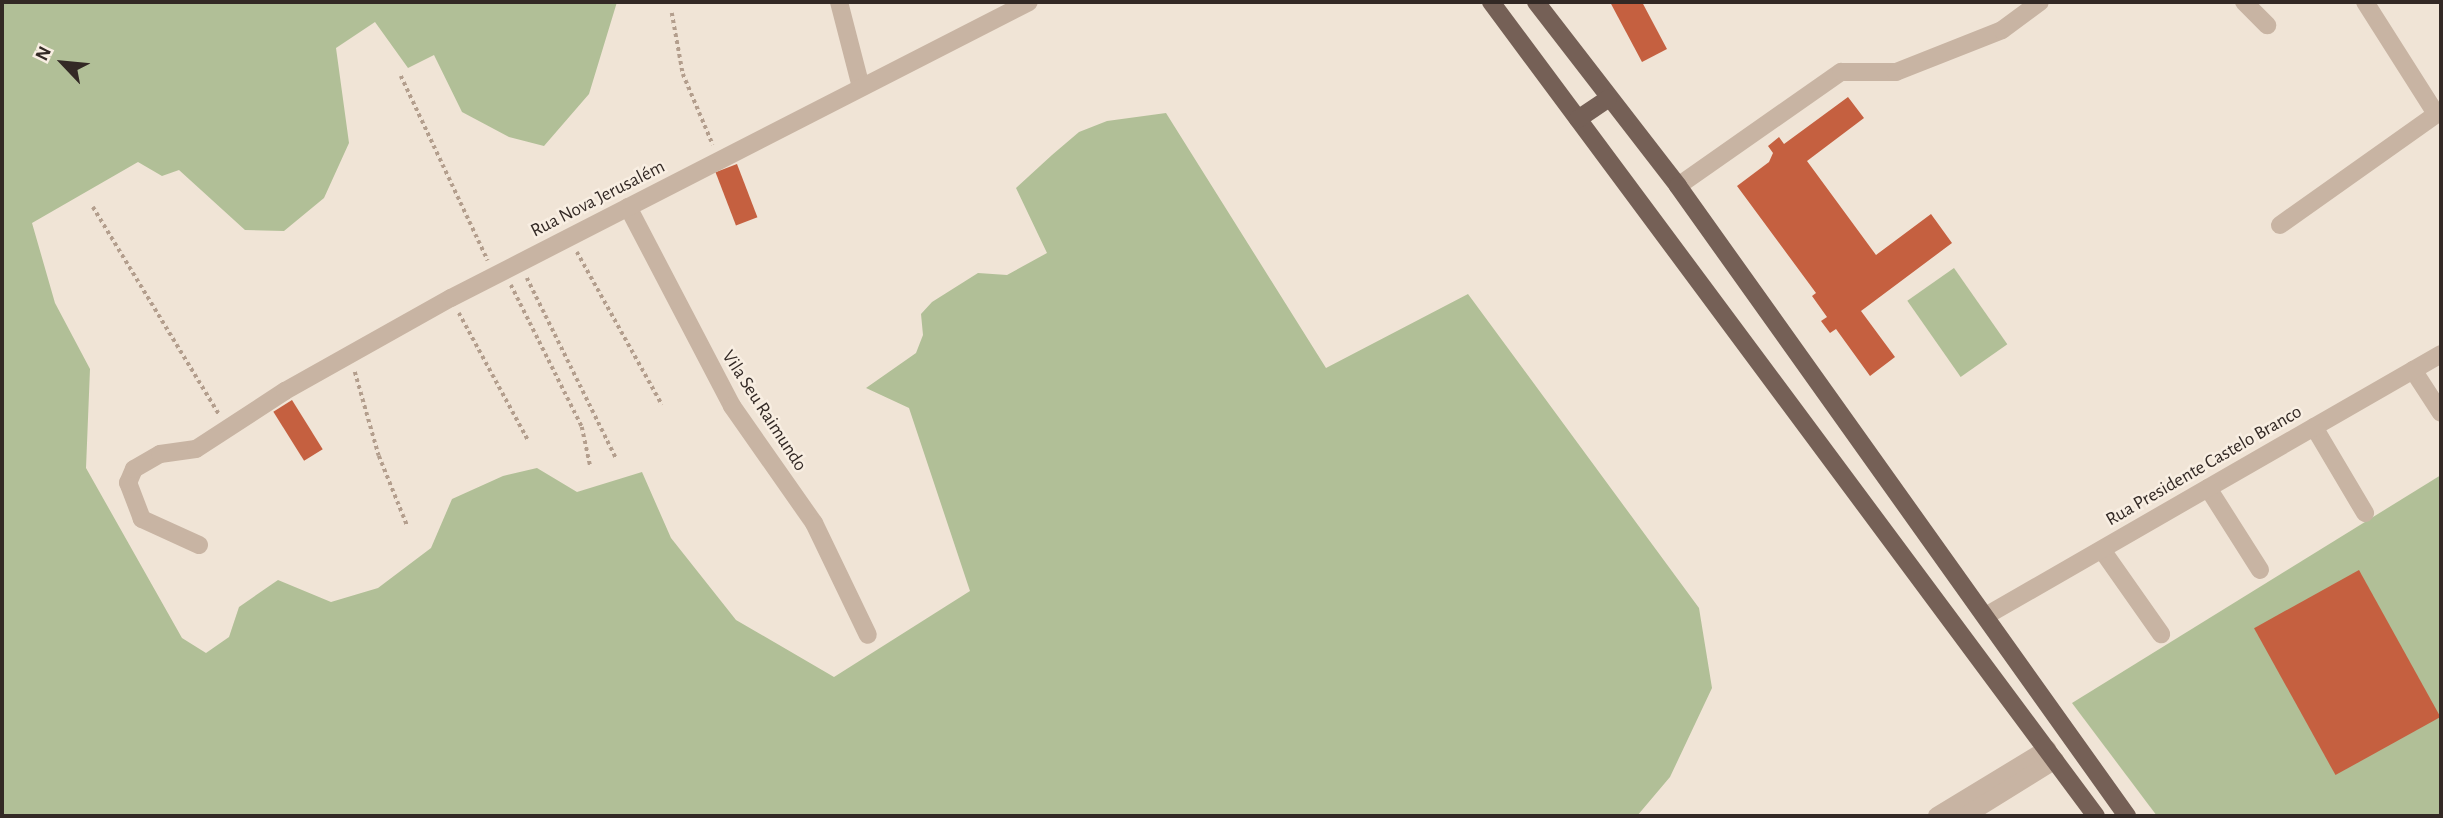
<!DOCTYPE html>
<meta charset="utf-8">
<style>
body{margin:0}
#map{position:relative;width:2443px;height:818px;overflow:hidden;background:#f0e4d6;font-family:"Alegreya Sans",sans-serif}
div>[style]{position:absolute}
.green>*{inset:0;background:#b1bf97;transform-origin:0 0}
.building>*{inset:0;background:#c56040;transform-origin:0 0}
.path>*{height:3.5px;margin-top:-1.75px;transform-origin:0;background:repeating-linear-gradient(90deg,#b39e8d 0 3.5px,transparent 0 7px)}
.minor>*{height:18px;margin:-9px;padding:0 9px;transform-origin:9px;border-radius:9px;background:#c8b4a3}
.major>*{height:18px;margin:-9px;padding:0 9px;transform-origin:9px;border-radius:9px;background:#756056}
span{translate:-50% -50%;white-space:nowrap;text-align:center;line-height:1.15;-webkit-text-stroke:5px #f8eee2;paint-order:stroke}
.street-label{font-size:19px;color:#332925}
.frame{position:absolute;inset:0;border:4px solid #332925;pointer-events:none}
.north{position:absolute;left:28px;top:28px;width:70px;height:70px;-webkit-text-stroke:5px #f8eee2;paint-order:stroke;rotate:296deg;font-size:19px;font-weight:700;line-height:28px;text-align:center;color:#332925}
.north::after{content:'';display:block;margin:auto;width:24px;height:32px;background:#332925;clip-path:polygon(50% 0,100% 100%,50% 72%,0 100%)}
</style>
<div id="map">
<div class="green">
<div style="clip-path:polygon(2px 2px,617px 2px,589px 94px,544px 146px,509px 137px,462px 112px,434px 55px,408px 68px,375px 22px,336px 48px,349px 143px,324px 198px,284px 231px,245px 230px,179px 170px,162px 176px,138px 162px,32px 223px,55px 303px,90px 369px,86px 468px,182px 638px,206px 653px,229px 637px,239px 607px,278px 580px,331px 602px,378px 588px,431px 548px,452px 499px,503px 476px,537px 468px,577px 492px,642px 472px,671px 538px,736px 620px,834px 677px,970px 591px,909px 408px,866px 388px,916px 353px,923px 335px,921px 314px,932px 302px,978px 273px,1007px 275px,1047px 253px,1016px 188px,1052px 155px,1079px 132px,1107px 121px,1166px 113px,1326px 368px,1468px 294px,1699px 608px,1712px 688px,1670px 777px,1637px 816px,2px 816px)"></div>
<div style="left:1954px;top:268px;width:93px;height:57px;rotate:55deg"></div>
<div style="clip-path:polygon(2441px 475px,2441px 816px,2157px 816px,2072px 703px)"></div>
</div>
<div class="building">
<div style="clip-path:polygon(1610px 2px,1642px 2px,1667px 49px,1642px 62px)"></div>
<div style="clip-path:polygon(1848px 97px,1864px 118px,1807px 161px,1876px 255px,1931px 214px,1952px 243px,1861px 311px,1895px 357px,1870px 376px,1836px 329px,1830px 333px,1821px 321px,1827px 317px,1812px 296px,1816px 293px,1737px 186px,1769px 162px,1773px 153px,1768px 146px,1779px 137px,1784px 144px)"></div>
<div style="left:737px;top:164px;width:57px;height:23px;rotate:69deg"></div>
<div style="left:292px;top:400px;width:58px;height:22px;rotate:58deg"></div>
<div style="left:2359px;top:570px;width:168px;height:120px;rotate:61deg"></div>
</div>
<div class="path">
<div style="left:672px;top:13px;width:62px;rotate:79.8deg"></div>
<div style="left:683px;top:74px;width:77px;rotate:67.1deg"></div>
<div style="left:401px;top:76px;width:204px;rotate:64.8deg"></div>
<div style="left:93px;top:207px;width:242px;rotate:58.7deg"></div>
<div style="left:577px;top:252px;width:175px;rotate:60.9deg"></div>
<div style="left:527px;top:278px;width:201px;rotate:63.7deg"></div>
<div style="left:511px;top:285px;width:159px;rotate:63.4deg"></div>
<div style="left:582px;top:427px;width:39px;rotate:78deg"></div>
<div style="left:459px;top:313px;width:145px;rotate:61.5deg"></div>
<div style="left:355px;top:372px;width:87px;rotate:74.1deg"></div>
<div style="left:379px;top:456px;width:74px;rotate:67.9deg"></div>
</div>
<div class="minor">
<div style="left:839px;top:2px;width:88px;rotate:75.5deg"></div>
<div style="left:2244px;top:2px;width:33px;rotate:45deg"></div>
<div style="left:2365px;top:2px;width:133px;rotate:57.6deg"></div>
<div style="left:1678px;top:186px;width:199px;rotate:-35deg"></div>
<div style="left:1841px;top:72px;width:55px"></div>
<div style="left:1896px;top:72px;width:114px;rotate:-21.6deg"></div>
<div style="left:2002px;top:30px;width:47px;rotate:-36.4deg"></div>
<div style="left:628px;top:207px;width:225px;rotate:62.4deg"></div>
<div style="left:732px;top:406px;width:143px;rotate:55deg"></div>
<div style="left:814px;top:523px;width:124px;rotate:64.3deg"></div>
<div style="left:2280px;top:225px;width:197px;rotate:-35.3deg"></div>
<div style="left:2413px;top:370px;width:51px;rotate:56.9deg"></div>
<div style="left:2314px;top:427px;width:100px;rotate:59.3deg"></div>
<div style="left:2208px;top:488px;width:97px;rotate:57.6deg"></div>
<div style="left:199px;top:545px;width:63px;rotate:-155.5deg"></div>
<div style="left:142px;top:519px;width:39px;rotate:-111deg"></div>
<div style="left:128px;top:483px;width:15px;rotate:-67deg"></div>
<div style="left:134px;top:469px;width:30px;rotate:-30deg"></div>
<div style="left:160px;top:454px;width:36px;rotate:-8deg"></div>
<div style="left:196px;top:449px;width:106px;rotate:-33.1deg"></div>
<div style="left:285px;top:391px;width:190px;rotate:-29.3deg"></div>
<div style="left:451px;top:298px;width:649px;rotate:-27.12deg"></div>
<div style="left:2102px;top:550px;width:103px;rotate:54.9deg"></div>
<div style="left:1989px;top:614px;width:521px;rotate:-29.91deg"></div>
<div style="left:1937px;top:816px;width:129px;rotate:-31.3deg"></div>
<div style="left:1965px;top:816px;width:106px;rotate:-31.9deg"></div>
</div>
<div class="major">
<div style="left:1491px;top:2px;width:1014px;rotate:53.38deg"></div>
<div style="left:1536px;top:2px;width:232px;rotate:52.3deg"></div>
<div style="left:1678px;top:186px;width:774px;rotate:54.52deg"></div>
<div style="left:1578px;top:119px;width:36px;rotate:-34deg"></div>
</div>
<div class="street-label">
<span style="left:598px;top:199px;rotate:-27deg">Rua Nova Jerusalém</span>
<span style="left:764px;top:411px;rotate:57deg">Vila Seu Raimundo</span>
<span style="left:2204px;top:466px;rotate:-30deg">Rua Presidente Castelo Branco</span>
</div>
<div class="frame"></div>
<div class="north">N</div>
</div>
